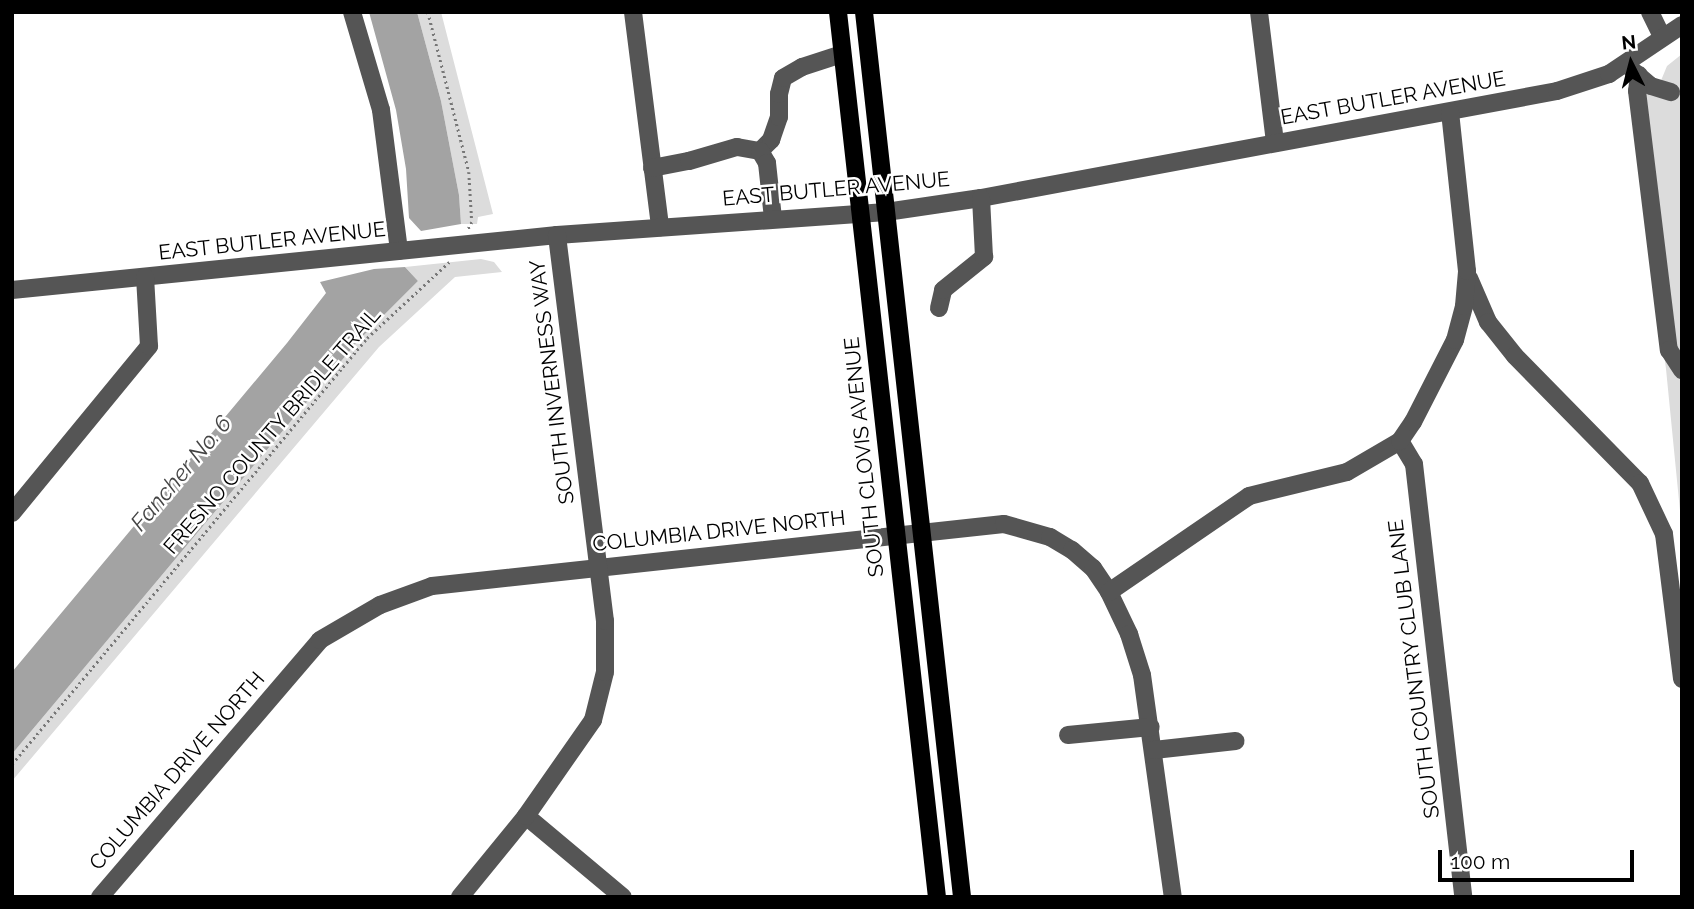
<!DOCTYPE html>
<style>
body{margin:0}
#map{position:relative;width:1694px;height:909px;overflow:hidden;background:#fff;font-family:Raleway,sans-serif}
div>[style]{position:absolute}
.green>*{inset:0;background:#dcdcdc}
.water>*{inset:0;background:#a3a3a3}
.path>*{height:2.5px;margin-top:-1.25px;transform-origin:0;background:repeating-linear-gradient(90deg,#777 0 2px,transparent 0 5.5px)}
.minor>*{height:18px;margin:-9px;padding:0 9px;transform-origin:9px;border-radius:9px;background:#555}
.major>*{height:18px;margin:-9px;padding:0 9px;transform-origin:9px;border-radius:9px;background:#000}
span{translate:-50% -50%;white-space:nowrap;text-align:center;line-height:1.15;-webkit-text-stroke:5px #fff;paint-order:stroke}
.street-label{font-size:21px;color:#000}
.water-label{font-size:23px;color:#444;font-style:italic}
.frame{position:absolute;inset:0;border:14px solid #000;pointer-events:none}
.north{position:absolute;left:1596px;top:28px;width:70px;height:70px;-webkit-text-stroke:5px #fff;paint-order:stroke;rotate:354deg;font-size:19px;font-weight:700;line-height:28px;text-align:center;color:#000}
.north::after{content:'';display:block;margin:auto;width:24px;height:32px;background:#000;clip-path:polygon(50% 0,100% 100%,50% 72%,0 100%)}
.scale{position:absolute;left:1438px;top:850px;width:196px;height:32px;box-sizing:border-box;border:4px solid #000;border-top:0;padding-left:9px;font-size:21px;line-height:24px;white-space:nowrap;color:#000;-webkit-text-stroke:5px #fff;paint-order:stroke}
</style>
<div id="map">
<div class="green">
<div style="clip-path:polygon(417px 12px,441px 12px,493px 214px,478px 217px,477px 224px,461px 224px,459px 195px,441px 101px)"></div>
<div style="clip-path:polygon(1682px 54px,1682px 531px,1666px 369px,1632px 101px,1649px 91px,1655px 95px,1667px 66px)"></div>
<div style="clip-path:polygon(481px 259px,494px 262px,502px 272px,455px 277px,379px 347px,12px 781px,12px 754px,358px 341px,418px 281px,405px 267px)"></div>
</div>
<div class="water">
<div style="clip-path:polygon(369px 12px,417px 12px,441px 101px,459px 195px,461px 224px,421px 231px,409px 218px,406px 169px,396px 110px)"></div>
<div style="clip-path:polygon(405px 267px,418px 281px,358px 341px,12px 754px,12px 672px,287px 343px,326px 293px,320px 282px,374px 269px)"></div>
</div>
<div class="path">
<div style="left:428px;top:12px;width:165px;rotate:75.6deg"></div>
<div style="left:469px;top:172px;width:50px;rotate:86.6deg"></div>
<div style="left:472px;top:222px;width:9px;rotate:117deg"></div>
<div style="left:12px;top:764px;width:555px;rotate:-50.19deg"></div>
<div style="left:367px;top:338px;width:112px;rotate:-42.8deg"></div>
</div>
<div class="minor">
<div style="left:352px;top:12px;width:102px;rotate:73.5deg"></div>
<div style="left:381px;top:110px;width:142px;rotate:82.7deg"></div>
<div style="left:633px;top:12px;width:217px;rotate:82.8deg"></div>
<div style="left:1259px;top:12px;width:132px;rotate:83deg"></div>
<div style="left:1650px;top:12px;width:28px;rotate:64deg"></div>
<div style="left:1633px;top:71px;width:23px;rotate:40deg"></div>
<div style="left:1651px;top:86px;width:21px;rotate:17deg"></div>
<div style="left:1639px;top:75px;width:16px;rotate:97deg"></div>
<div style="left:1637px;top:91px;width:261px;rotate:83deg"></div>
<div style="left:1669px;top:350px;width:24px;rotate:57deg"></div>
<div style="left:760px;top:151px;width:16px;rotate:-45deg"></div>
<div style="left:771px;top:140px;width:24px;rotate:-71deg"></div>
<div style="left:779px;top:117px;width:23px;rotate:-90deg"></div>
<div style="left:779px;top:94px;width:16px;rotate:-76deg"></div>
<div style="left:783px;top:78px;width:22px;rotate:-30deg"></div>
<div style="left:802px;top:67px;width:42px;rotate:-18deg"></div>
<div style="left:652px;top:168px;width:38px;rotate:-11deg"></div>
<div style="left:689px;top:161px;width:50px;rotate:-16.3deg"></div>
<div style="left:737px;top:147px;width:23px;rotate:10deg"></div>
<div style="left:760px;top:151px;width:14px;rotate:60deg"></div>
<div style="left:767px;top:163px;width:55px;rotate:83.8deg"></div>
<div style="left:1469px;top:278px;width:48px;rotate:66.6deg"></div>
<div style="left:1488px;top:322px;width:43px;rotate:51.5deg"></div>
<div style="left:1515px;top:356px;width:178px;rotate:45.5deg"></div>
<div style="left:1640px;top:483px;width:56px;rotate:64.8deg"></div>
<div style="left:1664px;top:534px;width:146px;rotate:82.9deg"></div>
<div style="left:12px;top:290px;width:548px;rotate:-5.76deg"></div>
<div style="left:557px;top:235px;width:330px;rotate:-4deg"></div>
<div style="left:886px;top:212px;width:96px;rotate:-8.4deg"></div>
<div style="left:981px;top:198px;width:586px;rotate:-10.52deg"></div>
<div style="left:1557px;top:91px;width:55px;rotate:-18.1deg"></div>
<div style="left:1609px;top:74px;width:88px;rotate:-33.9deg"></div>
<div style="left:939px;top:308px;width:18px;rotate:-77deg"></div>
<div style="left:943px;top:290px;width:53px;rotate:-38.8deg"></div>
<div style="left:984px;top:257px;width:59px;rotate:-92.9deg"></div>
<div style="left:1400px;top:441px;width:27px;rotate:59deg"></div>
<div style="left:1414px;top:464px;width:436px;rotate:83.5deg"></div>
<div style="left:12px;top:513px;width:216px;rotate:-50.6deg"></div>
<div style="left:149px;top:346px;width:69px;rotate:-93.3deg"></div>
<div style="left:1109px;top:592px;width:47px;rotate:64.5deg"></div>
<div style="left:1129px;top:634px;width:43px;rotate:72.4deg"></div>
<div style="left:1142px;top:675px;width:224px;rotate:82.1deg"></div>
<div style="left:1068px;top:735px;width:83px;rotate:-5.5deg"></div>
<div style="left:1154px;top:750px;width:82px;rotate:-6.3deg"></div>
<div style="left:526px;top:816px;width:126px;rotate:39.9deg"></div>
<div style="left:100px;top:897px;width:338px;rotate:-49.4deg"></div>
<div style="left:320px;top:640px;width:69px;rotate:-30.3deg"></div>
<div style="left:380px;top:605px;width:55px;rotate:-20.1deg"></div>
<div style="left:432px;top:586px;width:575px;rotate:-6.19deg"></div>
<div style="left:1004px;top:524px;width:48px;rotate:15.8deg"></div>
<div style="left:1050px;top:537px;width:26px;rotate:31deg"></div>
<div style="left:1072px;top:550px;width:28px;rotate:41deg"></div>
<div style="left:1093px;top:568px;width:29px;rotate:56deg"></div>
<div style="left:1109px;top:592px;width:170px;rotate:-34.4deg"></div>
<div style="left:1249px;top:496px;width:101px;rotate:-13.8deg"></div>
<div style="left:1347px;top:472px;width:61px;rotate:-30.3deg"></div>
<div style="left:1400px;top:441px;width:23px;rotate:-56deg"></div>
<div style="left:1413px;top:422px;width:92px;rotate:-62.9deg"></div>
<div style="left:1455px;top:340px;width:35px;rotate:-75deg"></div>
<div style="left:1464px;top:306px;width:35px;rotate:-85deg"></div>
<div style="left:1467px;top:271px;width:160px;rotate:-96.1deg"></div>
<div style="left:460px;top:897px;width:104px;rotate:-50.8deg"></div>
<div style="left:526px;top:816px;width:117px;rotate:-55.1deg"></div>
<div style="left:593px;top:720px;width:49px;rotate:-76deg"></div>
<div style="left:605px;top:672px;width:51px;rotate:-90deg"></div>
<div style="left:605px;top:621px;width:389px;rotate:-97.1deg"></div>
</div>
<div class="major">
<div style="left:838px;top:12px;width:891px;rotate:83.62deg"></div>
<div style="left:864px;top:12px;width:890px;rotate:83.68deg"></div>
</div>
<div class="street-label">
<span style="left:1393px;top:98px;rotate:-10deg">EAST BUTLER AVENUE</span>
<span style="left:836px;top:189px;rotate:-5deg">EAST BUTLER AVENUE</span>
<span style="left:272px;top:241px;rotate:-6deg">EAST BUTLER AVENUE</span>
<span style="left:552px;top:382px;rotate:-97deg">SOUTH INVERNESS WAY</span>
<span style="left:272px;top:431px;rotate:-49deg">FRESNO COUNTY BRIDLE TRAIL</span>
<span style="left:864px;top:457px;rotate:-96deg">SOUTH CLOVIS AVENUE</span>
<span style="left:719px;top:531px;rotate:-6deg">COLUMBIA DRIVE NORTH</span>
<span style="left:1414px;top:669px;rotate:-97deg">SOUTH COUNTRY CLUB LANE</span>
<span style="left:177px;top:771px;rotate:-49deg">COLUMBIA DRIVE NORTH</span>
</div>
<div class="water-label">
<span style="left:181px;top:473px;rotate:-50deg">Fancher No. 6</span>
</div>
<div class="frame"></div>
<div class="north">N</div>
<div class="scale">100 m</div>
</div>
